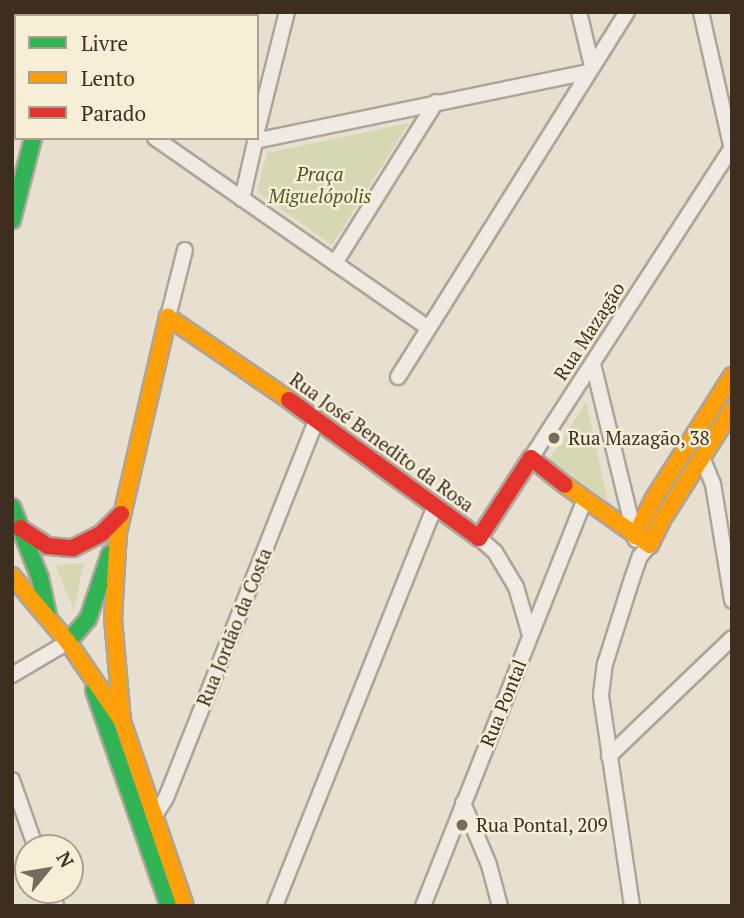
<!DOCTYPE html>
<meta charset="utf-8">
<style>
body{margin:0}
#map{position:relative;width:744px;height:918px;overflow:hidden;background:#e7e0d1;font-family:"PT Serif",serif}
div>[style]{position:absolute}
.green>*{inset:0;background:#d6d7b3}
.roads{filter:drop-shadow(2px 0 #ada599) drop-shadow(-2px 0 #ada599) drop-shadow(0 2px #ada599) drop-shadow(0 -2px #ada599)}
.street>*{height:14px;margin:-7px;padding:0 7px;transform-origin:7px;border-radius:7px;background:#efebe3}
.fast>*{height:16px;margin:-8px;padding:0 8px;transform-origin:8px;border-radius:8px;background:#30b455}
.slow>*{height:16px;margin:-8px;padding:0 8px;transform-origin:8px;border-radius:8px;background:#ff9f0a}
.jam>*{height:16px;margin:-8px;padding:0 8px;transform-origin:8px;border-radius:8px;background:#e5322d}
.dots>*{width:19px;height:19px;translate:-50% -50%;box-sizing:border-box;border:4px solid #f7eed8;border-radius:50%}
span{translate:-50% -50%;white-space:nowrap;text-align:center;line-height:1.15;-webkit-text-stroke:5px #f7eed8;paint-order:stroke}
.park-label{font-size:19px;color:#4d5a26;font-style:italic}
.street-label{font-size:19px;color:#3d2e20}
.poi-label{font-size:19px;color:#3d2e20}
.left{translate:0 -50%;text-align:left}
.frame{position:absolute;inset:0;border:14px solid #3d2e20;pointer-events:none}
.legend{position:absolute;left:14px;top:14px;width:245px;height:126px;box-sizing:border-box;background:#f7eed8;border:2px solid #ada18e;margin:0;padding:9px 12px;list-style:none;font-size:21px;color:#3d2e20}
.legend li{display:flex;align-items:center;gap:14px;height:35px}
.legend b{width:35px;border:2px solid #ada18e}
.north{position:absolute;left:14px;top:834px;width:70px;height:70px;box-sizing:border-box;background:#f7eed8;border:2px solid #ada18e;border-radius:50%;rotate:60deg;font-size:19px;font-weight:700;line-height:28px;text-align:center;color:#3d2e20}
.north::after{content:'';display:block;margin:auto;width:24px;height:32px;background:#786c5e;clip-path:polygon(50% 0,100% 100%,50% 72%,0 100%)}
</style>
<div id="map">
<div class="green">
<div style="clip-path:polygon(409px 123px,332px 245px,257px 192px,267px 153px)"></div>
<div style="clip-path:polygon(586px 402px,608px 501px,549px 460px)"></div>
<div style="clip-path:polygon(85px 563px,82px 571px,74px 610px,55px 565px)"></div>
</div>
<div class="roads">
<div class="street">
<div style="left:42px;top:12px;width:10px;rotate:24deg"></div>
<div style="left:579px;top:12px;width:56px;rotate:76.5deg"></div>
<div style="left:701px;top:12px;width:141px;rotate:77.3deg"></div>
<div style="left:165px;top:16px;width:4px;rotate:-76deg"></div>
<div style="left:206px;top:16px;width:16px;rotate:-14deg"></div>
<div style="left:257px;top:131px;width:123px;rotate:-75.9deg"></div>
<div style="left:155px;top:138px;width:331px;rotate:34.8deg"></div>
<div style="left:255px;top:141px;width:340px;rotate:-11.7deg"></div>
<div style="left:242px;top:199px;width:63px;rotate:-77.1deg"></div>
<div style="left:335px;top:263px;width:190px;rotate:-57.9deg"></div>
<div style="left:168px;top:317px;width:69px;rotate:-75.8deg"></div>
<div style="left:593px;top:364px;width:181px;rotate:76.3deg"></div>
<div style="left:398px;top:377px;width:431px;rotate:-57.9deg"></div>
<div style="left:702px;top:457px;width:29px;rotate:68deg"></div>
<div style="left:713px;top:484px;width:118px;rotate:80.7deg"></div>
<div style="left:531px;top:458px;width:370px;rotate:-57.1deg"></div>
<div style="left:479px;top:538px;width:21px;rotate:41deg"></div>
<div style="left:495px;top:552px;width:41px;rotate:59deg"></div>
<div style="left:516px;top:587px;width:50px;rotate:73.7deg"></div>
<div style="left:12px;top:675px;width:65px;rotate:-30.5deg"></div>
<div style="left:609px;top:756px;width:170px;rotate:-43.8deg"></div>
<div style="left:12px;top:780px;width:72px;rotate:70.6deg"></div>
<div style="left:463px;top:803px;width:67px;rotate:67.2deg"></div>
<div style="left:489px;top:865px;width:42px;rotate:75deg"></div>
<div style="left:149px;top:820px;width:6px;rotate:-31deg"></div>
<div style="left:154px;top:817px;width:22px;rotate:-58deg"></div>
<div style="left:166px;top:798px;width:408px;rotate:-68.3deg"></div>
<div style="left:50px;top:890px;width:17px;rotate:69deg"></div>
<div style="left:275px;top:906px;width:432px;rotate:-68.2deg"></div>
<div style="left:423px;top:906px;width:436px;rotate:-68.3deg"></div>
<div style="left:632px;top:906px;width:213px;rotate:-98.4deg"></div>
<div style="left:601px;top:695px;width:31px;rotate:-83deg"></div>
<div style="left:605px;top:664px;width:89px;rotate:-72.4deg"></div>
<div style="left:632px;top:579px;width:24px;rotate:-71deg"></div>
<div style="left:640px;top:556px;width:15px;rotate:-48deg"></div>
</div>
<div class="fast">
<div style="left:12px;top:220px;width:85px;rotate:-75.6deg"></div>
<div style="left:12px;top:507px;width:76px;rotate:68.5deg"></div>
<div style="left:40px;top:578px;width:38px;rotate:78deg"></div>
<div style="left:68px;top:642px;width:30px;rotate:-49deg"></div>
<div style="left:88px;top:619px;width:69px;rotate:-71.3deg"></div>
<div style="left:94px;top:690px;width:229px;rotate:70.9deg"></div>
</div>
<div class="slow">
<div style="left:65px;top:16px;width:4px;rotate:-76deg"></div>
<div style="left:565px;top:485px;width:104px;rotate:35.2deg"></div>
<div style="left:650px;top:545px;width:28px;rotate:-64deg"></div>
<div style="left:662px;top:520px;width:130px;rotate:-57.5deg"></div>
<div style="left:635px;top:536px;width:42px;rotate:-63.4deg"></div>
<div style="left:654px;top:498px;width:145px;rotate:-57.4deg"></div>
<div style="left:12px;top:576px;width:87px;rotate:49.7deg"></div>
<div style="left:68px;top:642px;width:96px;rotate:55.6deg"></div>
<div style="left:122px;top:721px;width:195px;rotate:71.2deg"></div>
<div style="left:122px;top:721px;width:102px;rotate:-95deg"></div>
<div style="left:113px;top:619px;width:86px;rotate:-86.7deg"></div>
<div style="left:118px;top:533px;width:222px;rotate:-77deg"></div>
<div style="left:168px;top:317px;width:147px;rotate:34.4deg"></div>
</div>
<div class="jam">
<div style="left:289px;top:400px;width:235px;rotate:36deg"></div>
<div style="left:479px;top:538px;width:95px;rotate:-57deg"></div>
<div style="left:531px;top:458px;width:43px;rotate:38.5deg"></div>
<div style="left:20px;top:528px;width:33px;rotate:33deg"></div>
<div style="left:48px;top:546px;width:25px;rotate:5deg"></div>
<div style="left:73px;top:548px;width:33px;rotate:-27deg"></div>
<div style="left:102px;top:533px;width:27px;rotate:-45deg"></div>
</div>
</div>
<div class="dots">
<div style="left:554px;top:438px;background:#786c5e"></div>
<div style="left:462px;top:825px;background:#786c5e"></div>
</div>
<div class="park-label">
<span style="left:320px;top:185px">Praça<br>Miguelópolis</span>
</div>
<div class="street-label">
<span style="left:589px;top:331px;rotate:-57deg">Rua Mazagão</span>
<span style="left:382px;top:442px;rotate:36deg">Rua José Benedito da Rosa</span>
<span style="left:234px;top:627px;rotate:-68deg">Rua Jordão da Costa</span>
<span style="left:503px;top:703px;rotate:-68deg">Rua Pontal</span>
</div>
<div class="poi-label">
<span class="left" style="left:568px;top:438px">Rua Mazagão, 38</span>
<span class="left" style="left:476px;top:825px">Rua Pontal, 209</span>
</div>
<div class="frame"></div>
<ul class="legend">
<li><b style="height:9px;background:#30b455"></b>Livre</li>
<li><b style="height:9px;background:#ff9f0a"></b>Lento</li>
<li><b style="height:9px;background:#e5322d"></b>Parado</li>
</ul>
<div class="north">N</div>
</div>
